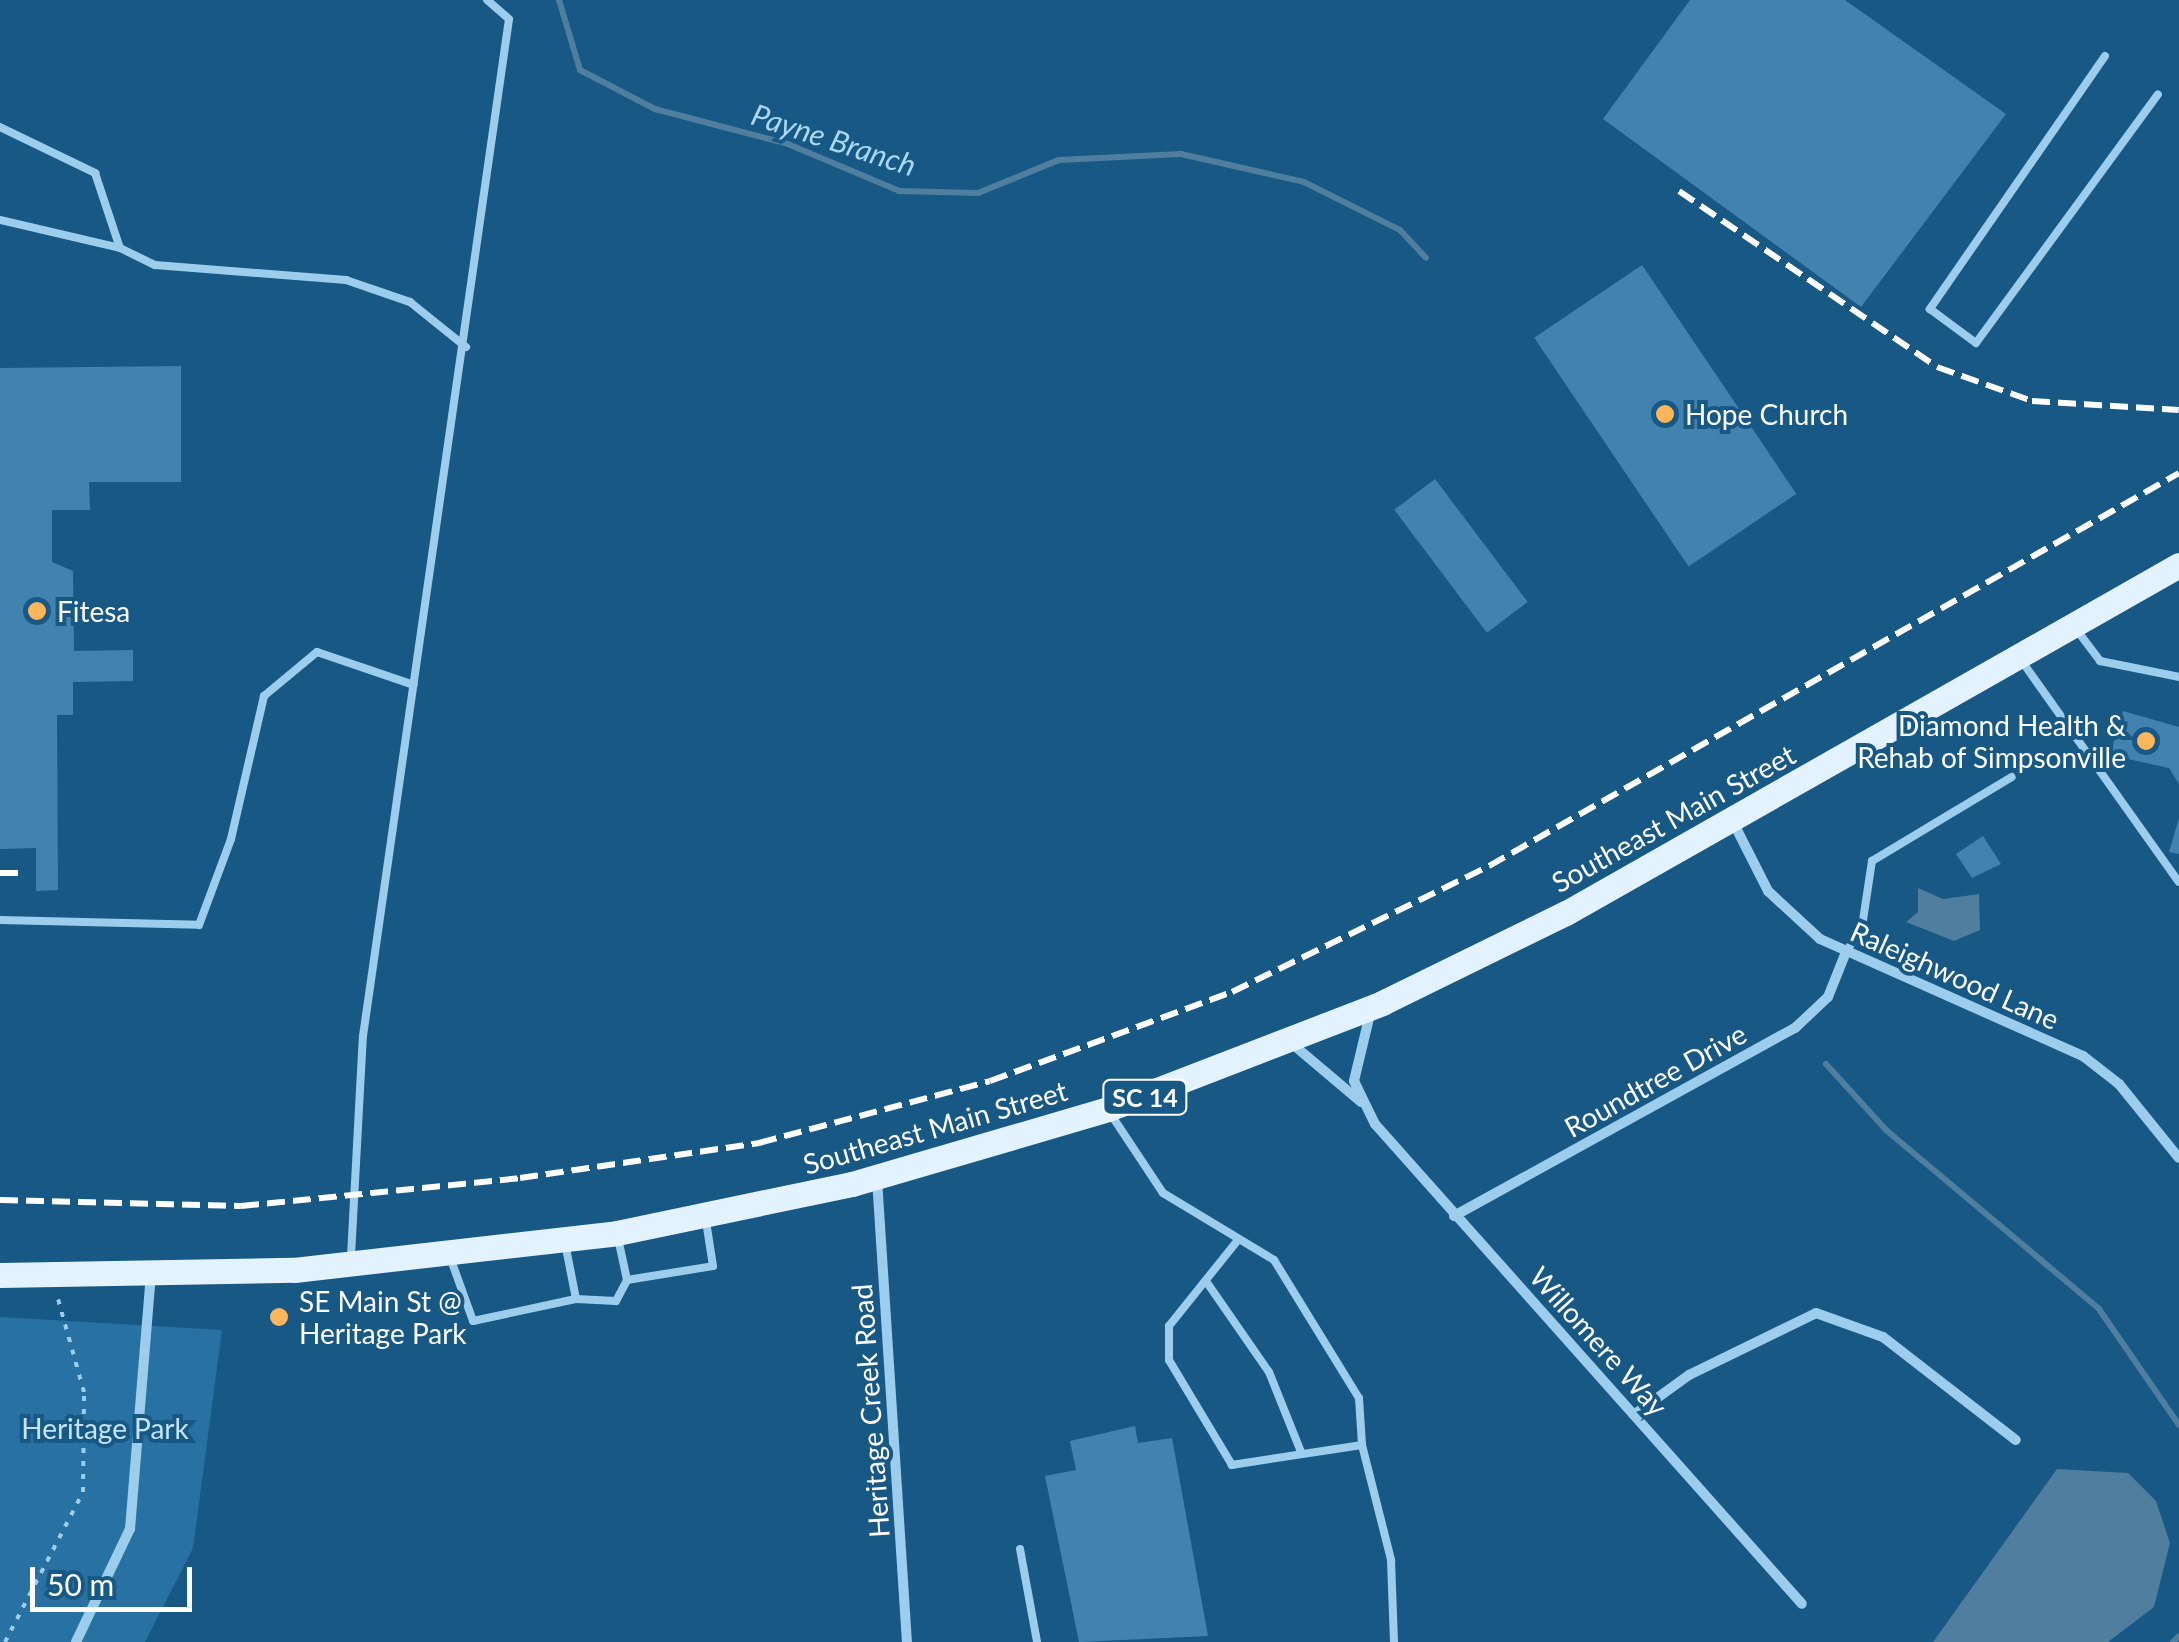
<!DOCTYPE html>
<style>
body{margin:0}
#map{position:relative;width:2179px;height:1642px;overflow:hidden;background:#185885;font-family:Lato,sans-serif}
div>[style]{position:absolute}
.green>*{inset:0;background:#2772a2}
.water>*{inset:0;background:#4f7e9e}
.stream>*{height:6px;margin:-3px;padding:0 3px;transform-origin:3px;border-radius:3px;background:#4f7e9e}
.building>*{inset:0;background:#4183ae;transform-origin:0 0}
.path>*{height:4px;margin-top:-2px;transform-origin:0;background:repeating-linear-gradient(90deg,#9dcdec 0 5px,transparent 0 13px)}
.lane>*{height:8px;margin:-4px;padding:0 4px;transform-origin:4px;border-radius:4px;background:#9dcdec}
.street>*{height:10px;margin:-5px;padding:0 5px;transform-origin:5px;border-radius:5px;background:#9dcdec}
.primary>*{height:25px;margin:-12.5px;padding:0 12.5px;transform-origin:12.5px;border-radius:12.5px;background:#e3f2ff}
.rail>*{height:6px;margin-top:-3px;transform-origin:0;background:repeating-linear-gradient(90deg,#fff 0 18px,transparent 0 26px)}
.dots>*{width:28px;height:28px;translate:-50% -50%;box-sizing:border-box;border:5px solid #185885;border-radius:50%}
span{translate:-50% -50%;white-space:nowrap;text-align:center;line-height:1.15;-webkit-text-stroke:8px #185885;paint-order:stroke}
.shield-label span{padding:2px 8px;background:#185885;border:2px solid;border-radius:8px;-webkit-text-stroke-width:0}
.shield-label{font-size:25px;color:#fff;font-weight:700}
.poi-label{font-size:28px;color:#fff}
.left{translate:0 -50%;text-align:left}
.right{translate:-100% -50%;text-align:right}
.street-label{font-size:28px;color:#fff}
.park-label{font-size:28px;color:#c3e4f9}
.water-label{font-size:30px;color:#a9d7f4;font-style:italic}
.scale{position:absolute;left:30px;top:1567px;width:162px;height:45px;box-sizing:border-box;border:5px solid #fff;border-top:0;padding-left:12px;font-size:30px;line-height:35px;white-space:nowrap;color:#fff;-webkit-text-stroke:8px #185885;paint-order:stroke}
</style>
<div id="map">
<div class="green">
<div style="clip-path:polygon(0 1317px,222px 1330px,193px 1548px,145px 1642px,0 1642px)"></div>
</div>
<div class="water">
<div style="clip-path:polygon(1918px 888px,1943px 899px,1979px 894px,1980px 930px,1954px 941px,1906px 922px,1918px 912px)"></div>
<div style="clip-path:polygon(2057px 1469px,2128px 1473px,2156px 1501px,2170px 1543px,2154px 1607px,2108px 1642px,1933px 1642px)"></div>
</div>
<div class="stream">
<div style="left:559px;top:0;width:73px;rotate:73.3deg"></div>
<div style="left:580px;top:70px;width:85px;rotate:27.5deg"></div>
<div style="left:655px;top:109px;width:138px;rotate:14.7deg"></div>
<div style="left:788px;top:144px;width:121px;rotate:22.9deg"></div>
<div style="left:899px;top:191px;width:79px;rotate:1.5deg"></div>
<div style="left:978px;top:193px;width:87px;rotate:-22.2deg"></div>
<div style="left:1059px;top:160px;width:122px;rotate:-2.8deg"></div>
<div style="left:1181px;top:154px;width:126px;rotate:12.8deg"></div>
<div style="left:1304px;top:182px;width:107px;rotate:26.6deg"></div>
<div style="left:1400px;top:230px;width:38px;rotate:47deg"></div>
<div style="left:1826px;top:1064px;width:89px;rotate:47.7deg"></div>
<div style="left:1886px;top:1130px;width:278px;rotate:40deg"></div>
<div style="left:2099px;top:1309px;width:141px;rotate:55.4deg"></div>
<div style="left:2173px;top:1642px;width:8px;rotate:-45deg"></div>
</div>
<div class="building">
<div style="clip-path:polygon(1690px 0,1845px 0,2006px 114px,1861px 307px,1603px 119px)"></div>
<div style="left:1642px;top:265px;width:276px;height:130px;rotate:56deg"></div>
<div style="clip-path:polygon(181px 366px,181px 482px,89px 482px,90px 510px,52px 510px,52px 562px,73px 571px,74px 651px,133px 650px,133px 681px,73px 682px,73px 715px,57px 715px,58px 890px,36px 891px,36px 848px,0 849px,0 368px)"></div>
<div style="left:1435px;top:479px;width:154px;height:51px;rotate:53deg"></div>
<div style="clip-path:polygon(2123px 711px,2179px 727px,2179px 784px,2169px 768px,2110px 755px)"></div>
<div style="clip-path:polygon(2179px 818px,2179px 854px,2169px 852px)"></div>
<div style="clip-path:polygon(1983px 836px,2001px 864px,1972px 878px,1956px 854px)"></div>
<div style="clip-path:polygon(1135px 1426px,1138px 1443px,1172px 1438px,1208px 1636px,1079px 1642px,1045px 1476px,1076px 1470px,1070px 1441px)"></div>
</div>
<div class="path">
<div style="left:5px;top:1642px;width:169px;rotate:-62.5deg"></div>
<div style="left:83px;top:1492px;width:100px;rotate:-89.4deg"></div>
<div style="left:84px;top:1392px;width:101px;rotate:-105.6deg"></div>
</div>
<div class="lane">
<div style="left:2105px;top:56px;width:308px;rotate:124.7deg"></div>
<div style="left:1930px;top:309px;width:57px;rotate:36.5deg"></div>
<div style="left:1976px;top:343px;width:308px;rotate:-53.8deg"></div>
<div style="left:0;top:127px;width:106px;rotate:25.8deg"></div>
<div style="left:95px;top:173px;width:79px;rotate:71.6deg"></div>
<div style="left:120px;top:248px;width:39px;rotate:26deg"></div>
<div style="left:155px;top:265px;width:192px;rotate:4.5deg"></div>
<div style="left:346px;top:280px;width:68px;rotate:19deg"></div>
<div style="left:410px;top:302px;width:72px;rotate:38.8deg"></div>
<div style="left:0;top:220px;width:123px;rotate:13.1deg"></div>
<div style="left:2076px;top:629px;width:40px;rotate:53deg"></div>
<div style="left:2100px;top:661px;width:81px;rotate:11.4deg"></div>
<div style="left:2021px;top:660px;width:272px;rotate:54.6deg"></div>
<div style="left:0;top:920px;width:199px;rotate:1.4deg"></div>
<div style="left:199px;top:925px;width:92px;rotate:-69.6deg"></div>
<div style="left:231px;top:839px;width:147px;rotate:-77deg"></div>
<div style="left:264px;top:696px;width:69px;rotate:-39.7deg"></div>
<div style="left:317px;top:652px;width:102px;rotate:18.8deg"></div>
<div style="left:1846px;top:952px;width:30px;rotate:-57deg"></div>
<div style="left:1862px;top:927px;width:67px;rotate:-81.4deg"></div>
<div style="left:1872px;top:861px;width:163px;rotate:-31deg"></div>
<div style="left:1110px;top:1113px;width:96px;rotate:56.5deg"></div>
<div style="left:1163px;top:1193px;width:130px;rotate:31.1deg"></div>
<div style="left:1274px;top:1260px;width:162px;rotate:58.4deg"></div>
<div style="left:1359px;top:1398px;width:47px;rotate:86.3deg"></div>
<div style="left:1362px;top:1445px;width:132px;rotate:171.3deg"></div>
<div style="left:1232px;top:1465px;width:122px;rotate:-121deg"></div>
<div style="left:1169px;top:1360px;width:34px;rotate:-90deg"></div>
<div style="left:1169px;top:1326px;width:110px;rotate:-51.3deg"></div>
<div style="left:618px;top:1238px;width:43px;rotate:77.9deg"></div>
<div style="left:627px;top:1280px;width:87px;rotate:-9.2deg"></div>
<div style="left:713px;top:1266px;width:46px;rotate:-98.8deg"></div>
<div style="left:351px;top:1256px;width:220px;rotate:-86.9deg"></div>
<div style="left:363px;top:1036px;width:1027px;rotate:-81.83deg"></div>
<div style="left:509px;top:19px;width:29px;rotate:-139deg"></div>
<div style="left:450px;top:1257px;width:68px;rotate:70.2deg"></div>
<div style="left:473px;top:1321px;width:105px;rotate:-12.1deg"></div>
<div style="left:576px;top:1299px;width:57px;rotate:-101.1deg"></div>
<div style="left:1208px;top:1284px;width:107px;rotate:55.3deg"></div>
<div style="left:1269px;top:1372px;width:86px;rotate:68.2deg"></div>
<div style="left:576px;top:1299px;width:40px;rotate:2.9deg"></div>
<div style="left:616px;top:1301px;width:24px;rotate:-62deg"></div>
<div style="left:1362px;top:1445px;width:119px;rotate:75.8deg"></div>
<div style="left:1391px;top:1560px;width:82px;rotate:87.9deg"></div>
<div style="left:1020px;top:1549px;width:95px;rotate:79.6deg"></div>
</div>
<div class="street">
<div style="left:1732px;top:820px;width:80px;rotate:63.1deg"></div>
<div style="left:1768px;top:891px;width:71px;rotate:42.7deg"></div>
<div style="left:1820px;top:939px;width:288px;rotate:24deg"></div>
<div style="left:2083px;top:1056px;width:46px;rotate:37.9deg"></div>
<div style="left:2119px;top:1084px;width:95px;rotate:51deg"></div>
<div style="left:1371px;top:1010px;width:73px;rotate:103.5deg"></div>
<div style="left:1354px;top:1081px;width:48px;rotate:64deg"></div>
<div style="left:1375px;top:1124px;width:642px;rotate:48.34deg"></div>
<div style="left:1290px;top:1042px;width:93px;rotate:40.2deg"></div>
<div style="left:877px;top:1179px;width:464px;rotate:86.3deg"></div>
<div style="left:1454px;top:1216px;width:389px;rotate:-28.9deg"></div>
<div style="left:1795px;top:1028px;width:45px;rotate:-43.2deg"></div>
<div style="left:1828px;top:997px;width:48px;rotate:-68.2deg"></div>
<div style="left:1635px;top:1414px;width:67px;rotate:-35.8deg"></div>
<div style="left:1689px;top:1375px;width:141px;rotate:-26deg"></div>
<div style="left:1816px;top:1313px;width:71px;rotate:19.7deg"></div>
<div style="left:1883px;top:1337px;width:168px;rotate:37.8deg"></div>
<div style="left:76px;top:1642px;width:125px;rotate:-64.5deg"></div>
<div style="left:130px;top:1529px;width:254px;rotate:-85.3deg"></div>
</div>
<div class="primary">
<div style="left:0;top:1275px;width:294px;rotate:-1deg"></div>
<div style="left:294px;top:1270px;width:325px;rotate:-6.5deg"></div>
<div style="left:617px;top:1233px;width:240px;rotate:-11.8deg"></div>
<div style="left:852px;top:1184px;width:267px;rotate:-16.3deg"></div>
<div style="left:1108px;top:1109px;width:294px;rotate:-21.1deg"></div>
<div style="left:1382px;top:1003px;width:205px;rotate:-26.1deg"></div>
<div style="left:1566px;top:913px;width:705px;rotate:-29.58deg"></div>
</div>
<div class="rail">
<div style="left:1679px;top:191px;width:312px;rotate:34.3deg"></div>
<div style="left:1937px;top:367px;width:101px;rotate:19.7deg"></div>
<div style="left:2032px;top:401px;width:147px;rotate:3.5deg"></div>
<div style="left:0;top:873px;width:26px"></div>
<div style="left:0;top:1200px;width:241px;rotate:1.4deg"></div>
<div style="left:241px;top:1206px;width:280px;rotate:-5.7deg"></div>
<div style="left:520px;top:1178px;width:242px;rotate:-8.3deg"></div>
<div style="left:759px;top:1143px;width:239px;rotate:-15deg"></div>
<div style="left:990px;top:1081px;width:258px;rotate:-20.2deg"></div>
<div style="left:1232px;top:992px;width:286px;rotate:-26.1deg"></div>
<div style="left:1489px;top:866px;width:794px;rotate:-29.66deg"></div>
</div>
<div class="dots">
<div style="left:1665px;top:414px;background:#ffb559"></div>
<div style="left:37px;top:611px;background:#ffb559"></div>
<div style="left:2146px;top:741px;background:#ffb559"></div>
<div style="left:279px;top:1317px;background:#ffb559"></div>
</div>
<div class="shield-label">
<span style="left:1145px;top:1097px">SC 14</span>
</div>
<div class="poi-label">
<span class="left" style="left:1685px;top:414px">Hope Church</span>
<span class="left" style="left:57px;top:611px">Fitesa</span>
<span class="right" style="left:2126px;top:741px">Diamond Health &amp;<br>Rehab of Simpsonville</span>
<span class="left" style="left:299px;top:1317px">SE Main St @<br>Heritage Park</span>
</div>
<div class="street-label">
<span style="left:1673px;top:818px;rotate:-29deg">Southeast Main Street</span>
<span style="left:1955px;top:975px;rotate:24deg">Raleighwood Lane</span>
<span style="left:1655px;top:1080px;rotate:-29deg">Roundtree Drive</span>
<span style="left:935px;top:1127px;rotate:-16deg">Southeast Main Street</span>
<span style="left:1599px;top:1341px;rotate:48deg">Willomere Way</span>
<span style="left:870px;top:1411px;rotate:-94deg">Heritage Creek Road</span>
</div>
<div class="park-label">
<span style="left:105px;top:1428px">Heritage Park</span>
</div>
<div class="water-label">
<span style="left:834px;top:139px;rotate:18deg">Payne Branch</span>
</div>
<div class="scale">50 m</div>
</div>
